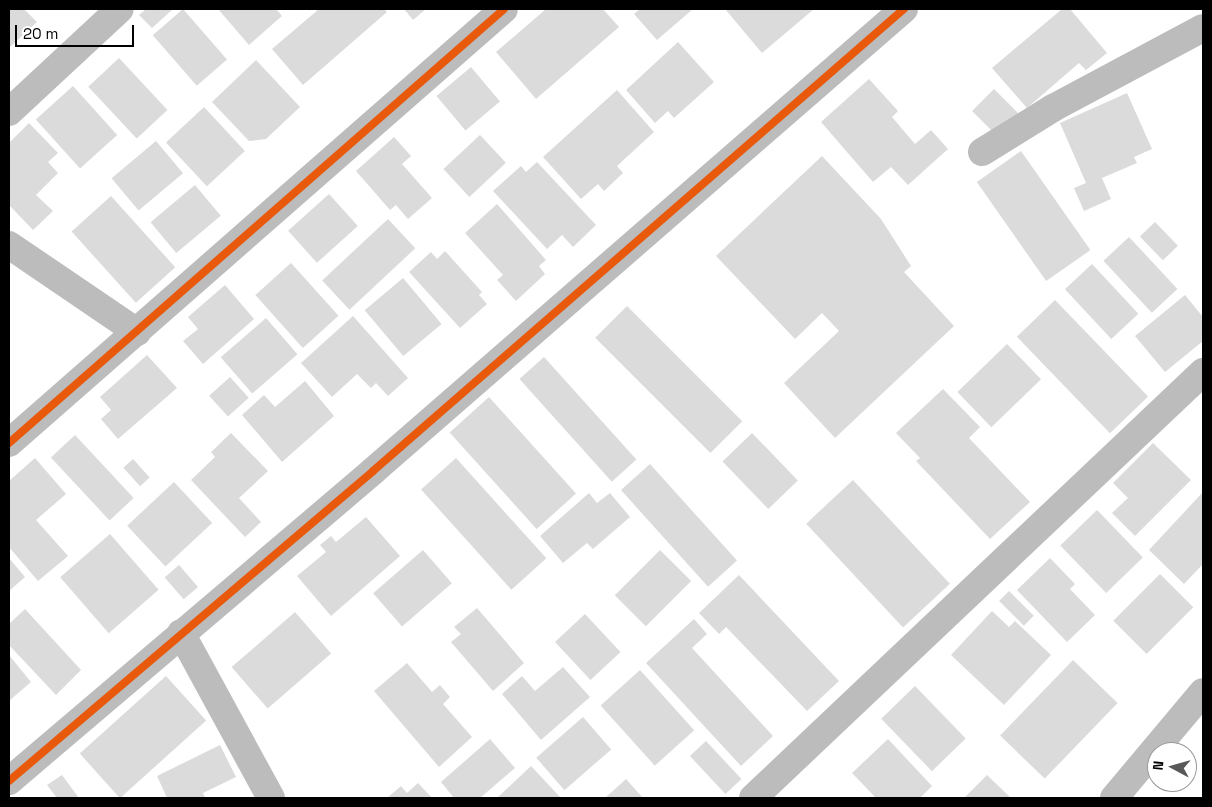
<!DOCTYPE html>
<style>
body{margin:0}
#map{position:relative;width:1212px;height:807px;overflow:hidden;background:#fff;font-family:"Space Grotesk",sans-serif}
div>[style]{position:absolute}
.building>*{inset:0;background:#dbdbdb;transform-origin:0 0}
.minor>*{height:28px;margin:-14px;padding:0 14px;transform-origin:14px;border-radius:14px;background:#bcbcbc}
.cycleway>*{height:8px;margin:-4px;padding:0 4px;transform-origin:4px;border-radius:4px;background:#e8590c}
span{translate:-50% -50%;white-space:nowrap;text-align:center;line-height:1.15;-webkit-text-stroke:4.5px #fff;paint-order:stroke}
.frame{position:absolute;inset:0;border:10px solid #000;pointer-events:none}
.north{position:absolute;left:1147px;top:742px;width:50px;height:50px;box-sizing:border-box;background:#fff;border:1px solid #999;border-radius:50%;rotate:276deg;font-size:14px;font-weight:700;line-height:20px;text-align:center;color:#000}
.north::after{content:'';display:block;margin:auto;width:18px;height:22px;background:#595959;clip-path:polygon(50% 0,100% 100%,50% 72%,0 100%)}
.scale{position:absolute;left:15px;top:25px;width:119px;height:22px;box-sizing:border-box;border:2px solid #000;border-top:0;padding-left:6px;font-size:15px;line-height:18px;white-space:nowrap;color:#000;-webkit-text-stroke:4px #fff;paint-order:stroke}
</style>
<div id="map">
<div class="building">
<div style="clip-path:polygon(9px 9px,24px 9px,37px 22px,9px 48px)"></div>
<div style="clip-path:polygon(146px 9px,173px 9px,152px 28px,139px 15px)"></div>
<div style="left:183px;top:9px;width:67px;height:40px;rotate:49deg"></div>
<div style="clip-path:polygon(218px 9px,276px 9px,282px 16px,249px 45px)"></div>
<div style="clip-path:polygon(319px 9px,384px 9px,387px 12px,303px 85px,272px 49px)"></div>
<div style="clip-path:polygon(404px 9px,426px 9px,413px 20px)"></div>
<div style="clip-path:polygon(546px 9px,603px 9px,619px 27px,536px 99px,496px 52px)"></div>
<div style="clip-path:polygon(640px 9px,693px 9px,657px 40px,634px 14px)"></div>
<div style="clip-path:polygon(725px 9px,814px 9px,762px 53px)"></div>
<div style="clip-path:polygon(1062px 9px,1070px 9px,1107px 53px,1086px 70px,1079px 63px,1027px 108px,992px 68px)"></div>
<div style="clip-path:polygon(678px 42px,714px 82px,674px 118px,668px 111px,655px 123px,626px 90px)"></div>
<div style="left:119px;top:58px;width:71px;height:42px;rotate:47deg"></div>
<div style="clip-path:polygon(256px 60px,300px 107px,266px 139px,249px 141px,212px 102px)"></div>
<div style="left:471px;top:67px;width:45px;height:45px;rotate:50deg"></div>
<div style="clip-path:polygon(869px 79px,898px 111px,892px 117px,915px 144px,931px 130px,948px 149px,908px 185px,891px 167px,873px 182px,821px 122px)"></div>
<div style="left:73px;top:86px;width:66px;height:50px;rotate:48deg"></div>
<div style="left:994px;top:89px;width:35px;height:31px;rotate:45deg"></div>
<div style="clip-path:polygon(617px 90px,654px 132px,617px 166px,623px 173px,604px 191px,598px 184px,581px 199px,543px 157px)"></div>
<div style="clip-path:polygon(1127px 93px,1152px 149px,1134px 157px,1137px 163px,1102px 178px,1111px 199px,1084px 211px,1074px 188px,1086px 183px,1060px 123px)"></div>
<div style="left:204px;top:107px;width:60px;height:52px;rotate:47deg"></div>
<div style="clip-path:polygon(29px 123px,58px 153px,48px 162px,58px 173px,36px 195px,53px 211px,33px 230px,9px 205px,9px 143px)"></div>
<div style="left:480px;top:135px;width:38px;height:50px;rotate:47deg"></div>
<div style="clip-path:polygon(394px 137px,411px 156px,402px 164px,432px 198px,408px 219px,396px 205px,390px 210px,356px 171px)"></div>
<div style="left:156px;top:141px;width:42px;height:58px;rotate:50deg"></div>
<div style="left:1021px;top:151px;width:121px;height:54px;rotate:55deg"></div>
<div style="clip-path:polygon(822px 156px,881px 219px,911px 266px,904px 272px,954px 326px,835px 438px,784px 383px,839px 331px,822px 313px,795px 339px,716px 256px)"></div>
<div style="clip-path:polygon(537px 162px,596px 225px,573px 247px,562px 235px,547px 249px,493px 191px,521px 166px,526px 172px)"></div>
<div style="left:195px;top:185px;width:40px;height:58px;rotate:50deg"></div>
<div style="left:329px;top:194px;width:43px;height:55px;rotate:48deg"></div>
<div style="left:111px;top:196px;width:96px;height:53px;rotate:48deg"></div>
<div style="clip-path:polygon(497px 204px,546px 260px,539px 266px,545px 274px,516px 301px,497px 280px,503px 275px,465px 233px)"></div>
<div style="left:388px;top:219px;width:40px;height:90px;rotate:47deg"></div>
<div style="left:1155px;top:222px;width:33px;height:21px;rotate:46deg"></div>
<div style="left:1129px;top:237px;width:71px;height:35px;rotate:47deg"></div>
<div style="clip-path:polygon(445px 251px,482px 292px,479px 295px,487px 304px,460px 328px,409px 272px,431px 252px,437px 259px)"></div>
<div style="left:291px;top:263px;width:71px;height:48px;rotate:48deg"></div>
<div style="left:1092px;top:264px;width:68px;height:37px;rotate:47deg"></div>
<div style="left:403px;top:278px;width:60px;height:50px;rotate:50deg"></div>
<div style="clip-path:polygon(225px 285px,254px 319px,203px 364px,183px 341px,198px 329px,188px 317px)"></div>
<div style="clip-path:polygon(1185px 295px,1203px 317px,1203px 341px,1165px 372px,1135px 336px)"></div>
<div style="left:1055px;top:300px;width:134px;height:53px;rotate:46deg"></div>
<div style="left:627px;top:306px;width:163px;height:45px;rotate:45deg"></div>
<div style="clip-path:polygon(353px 316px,408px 378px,388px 396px,376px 383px,371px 388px,357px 374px,332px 397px,301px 363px)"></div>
<div style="left:266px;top:318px;width:48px;height:60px;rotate:49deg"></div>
<div style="left:1007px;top:344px;width:49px;height:69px;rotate:46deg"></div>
<div style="clip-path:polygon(147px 355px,177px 388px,118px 439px,101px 419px,111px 410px,100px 397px)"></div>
<div style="left:544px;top:357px;width:138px;height:33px;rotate:48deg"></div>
<div style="left:230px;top:377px;width:28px;height:28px;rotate:48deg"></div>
<div style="clip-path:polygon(305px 381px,334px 416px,282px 462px,242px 415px,264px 395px,275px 407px)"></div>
<div style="clip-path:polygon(943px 389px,980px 427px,969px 438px,1030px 502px,990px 539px,916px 461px,920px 458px,896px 433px)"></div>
<div style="left:489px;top:397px;width:130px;height:53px;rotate:48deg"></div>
<div style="clip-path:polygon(231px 433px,268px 471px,239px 498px,261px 522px,245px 537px,191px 480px,215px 457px,211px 452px)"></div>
<div style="left:752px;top:433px;width:66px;height:41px;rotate:46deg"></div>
<div style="left:75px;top:435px;width:86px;height:33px;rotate:47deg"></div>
<div style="clip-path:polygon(1153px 443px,1191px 480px,1135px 536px,1112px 513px,1128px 498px,1113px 483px)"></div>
<div style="clip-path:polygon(35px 458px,66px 494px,36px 520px,68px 556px,38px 581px,9px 547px,9px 481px)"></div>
<div style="left:456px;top:458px;width:135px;height:47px;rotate:48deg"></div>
<div style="left:133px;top:459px;width:25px;height:13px;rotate:48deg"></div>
<div style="left:650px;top:464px;width:130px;height:39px;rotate:48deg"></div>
<div style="left:853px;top:480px;width:142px;height:64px;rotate:47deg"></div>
<div style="left:174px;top:482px;width:56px;height:64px;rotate:47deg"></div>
<div style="clip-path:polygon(1203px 492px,1203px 564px,1184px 584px,1149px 550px)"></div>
<div style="clip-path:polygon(589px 493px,597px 503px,610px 493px,630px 517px,593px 549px,587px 543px,563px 563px,540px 536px)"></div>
<div style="left:1097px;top:510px;width:66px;height:51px;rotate:46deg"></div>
<div style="clip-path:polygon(366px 517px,400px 556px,331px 616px,297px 576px,326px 552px,320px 545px,331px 536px,336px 542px)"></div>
<div style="left:110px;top:534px;width:74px;height:66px;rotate:49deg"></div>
<div style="left:423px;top:550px;width:44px;height:66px;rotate:49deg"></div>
<div style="left:660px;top:550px;width:44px;height:64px;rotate:45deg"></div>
<div style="clip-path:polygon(9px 558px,25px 577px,9px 591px)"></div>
<div style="clip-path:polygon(1050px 558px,1075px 584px,1070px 589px,1095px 615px,1067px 642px,1017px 590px)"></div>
<div style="left:179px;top:565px;width:29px;height:19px;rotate:49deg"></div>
<div style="left:1160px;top:574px;width:47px;height:66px;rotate:45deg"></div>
<div style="clip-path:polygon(739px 575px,839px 681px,807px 711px,726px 627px,719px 634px,699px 613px)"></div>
<div style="left:1009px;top:591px;width:35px;height:14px;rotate:45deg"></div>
<div style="clip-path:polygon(477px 608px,524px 663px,493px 691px,451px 642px,461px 634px,454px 627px)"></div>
<div style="clip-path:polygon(25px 609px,81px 670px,56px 695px,9px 645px,9px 624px)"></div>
<div style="clip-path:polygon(992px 611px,1009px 627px,1015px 621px,1051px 655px,1004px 705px,951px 655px)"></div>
<div style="left:295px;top:612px;width:55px;height:84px;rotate:49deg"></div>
<div style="left:585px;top:614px;width:52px;height:41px;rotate:47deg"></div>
<div style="clip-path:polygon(694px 619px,707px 634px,692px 648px,773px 736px,741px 766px,646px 663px)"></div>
<div style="clip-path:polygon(9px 655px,31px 682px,9px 701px)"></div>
<div style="left:1073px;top:660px;width:62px;height:105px;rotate:44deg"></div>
<div style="clip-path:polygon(407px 663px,432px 692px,440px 685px,450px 697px,443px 704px,472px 737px,439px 767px,374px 691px)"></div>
<div style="clip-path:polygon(563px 667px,590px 697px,541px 740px,502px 694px,522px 676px,535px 691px)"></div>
<div style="left:640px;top:670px;width:81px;height:53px;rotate:48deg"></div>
<div style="left:166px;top:676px;width:60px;height:116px;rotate:48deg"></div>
<div style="left:915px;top:686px;width:73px;height:47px;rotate:46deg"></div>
<div style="left:583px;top:717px;width:43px;height:62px;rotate:49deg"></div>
<div style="clip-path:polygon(490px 739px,515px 768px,480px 798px,454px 798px,441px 782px)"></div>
<div style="clip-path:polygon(888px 739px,932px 786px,920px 798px,876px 798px,852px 773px)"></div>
<div style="left:706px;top:741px;width:52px;height:22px;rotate:47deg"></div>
<div style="clip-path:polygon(220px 745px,236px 777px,203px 793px,205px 798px,167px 798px,157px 776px)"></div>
<div style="clip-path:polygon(531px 766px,560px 797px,497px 798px)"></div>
<div style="clip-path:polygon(62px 775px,79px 798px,57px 798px,47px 785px)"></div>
<div style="clip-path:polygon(987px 775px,1011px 798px,964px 798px)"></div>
<div style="clip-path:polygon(626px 779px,643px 798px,605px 798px)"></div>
<div style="clip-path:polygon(418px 783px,432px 798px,387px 798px,401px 786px,407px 793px)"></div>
</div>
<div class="minor">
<div style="left:9px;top:112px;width:151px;rotate:-42.9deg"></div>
<div style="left:982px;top:152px;width:84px;rotate:-31.8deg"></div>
<div style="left:1053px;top:108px;width:170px;rotate:-28.1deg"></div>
<div style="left:9px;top:245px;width:155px;rotate:34.2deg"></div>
<div style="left:9px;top:443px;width:658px;rotate:-41.24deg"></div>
<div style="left:181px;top:633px;width:188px;rotate:61.4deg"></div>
<div style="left:9px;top:781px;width:478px;rotate:-40.4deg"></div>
<div style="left:373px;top:471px;width:704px;rotate:-41.03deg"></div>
<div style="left:753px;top:798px;width:620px;rotate:-43.43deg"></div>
<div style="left:1114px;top:798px;width:138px;rotate:-50deg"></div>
</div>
<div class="cycleway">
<div style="left:9px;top:443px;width:658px;rotate:-41.24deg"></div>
<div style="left:9px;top:781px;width:478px;rotate:-40.4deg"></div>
<div style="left:373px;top:471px;width:704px;rotate:-41.03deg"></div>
</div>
<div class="frame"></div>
<div class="north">N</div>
<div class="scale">20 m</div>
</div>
